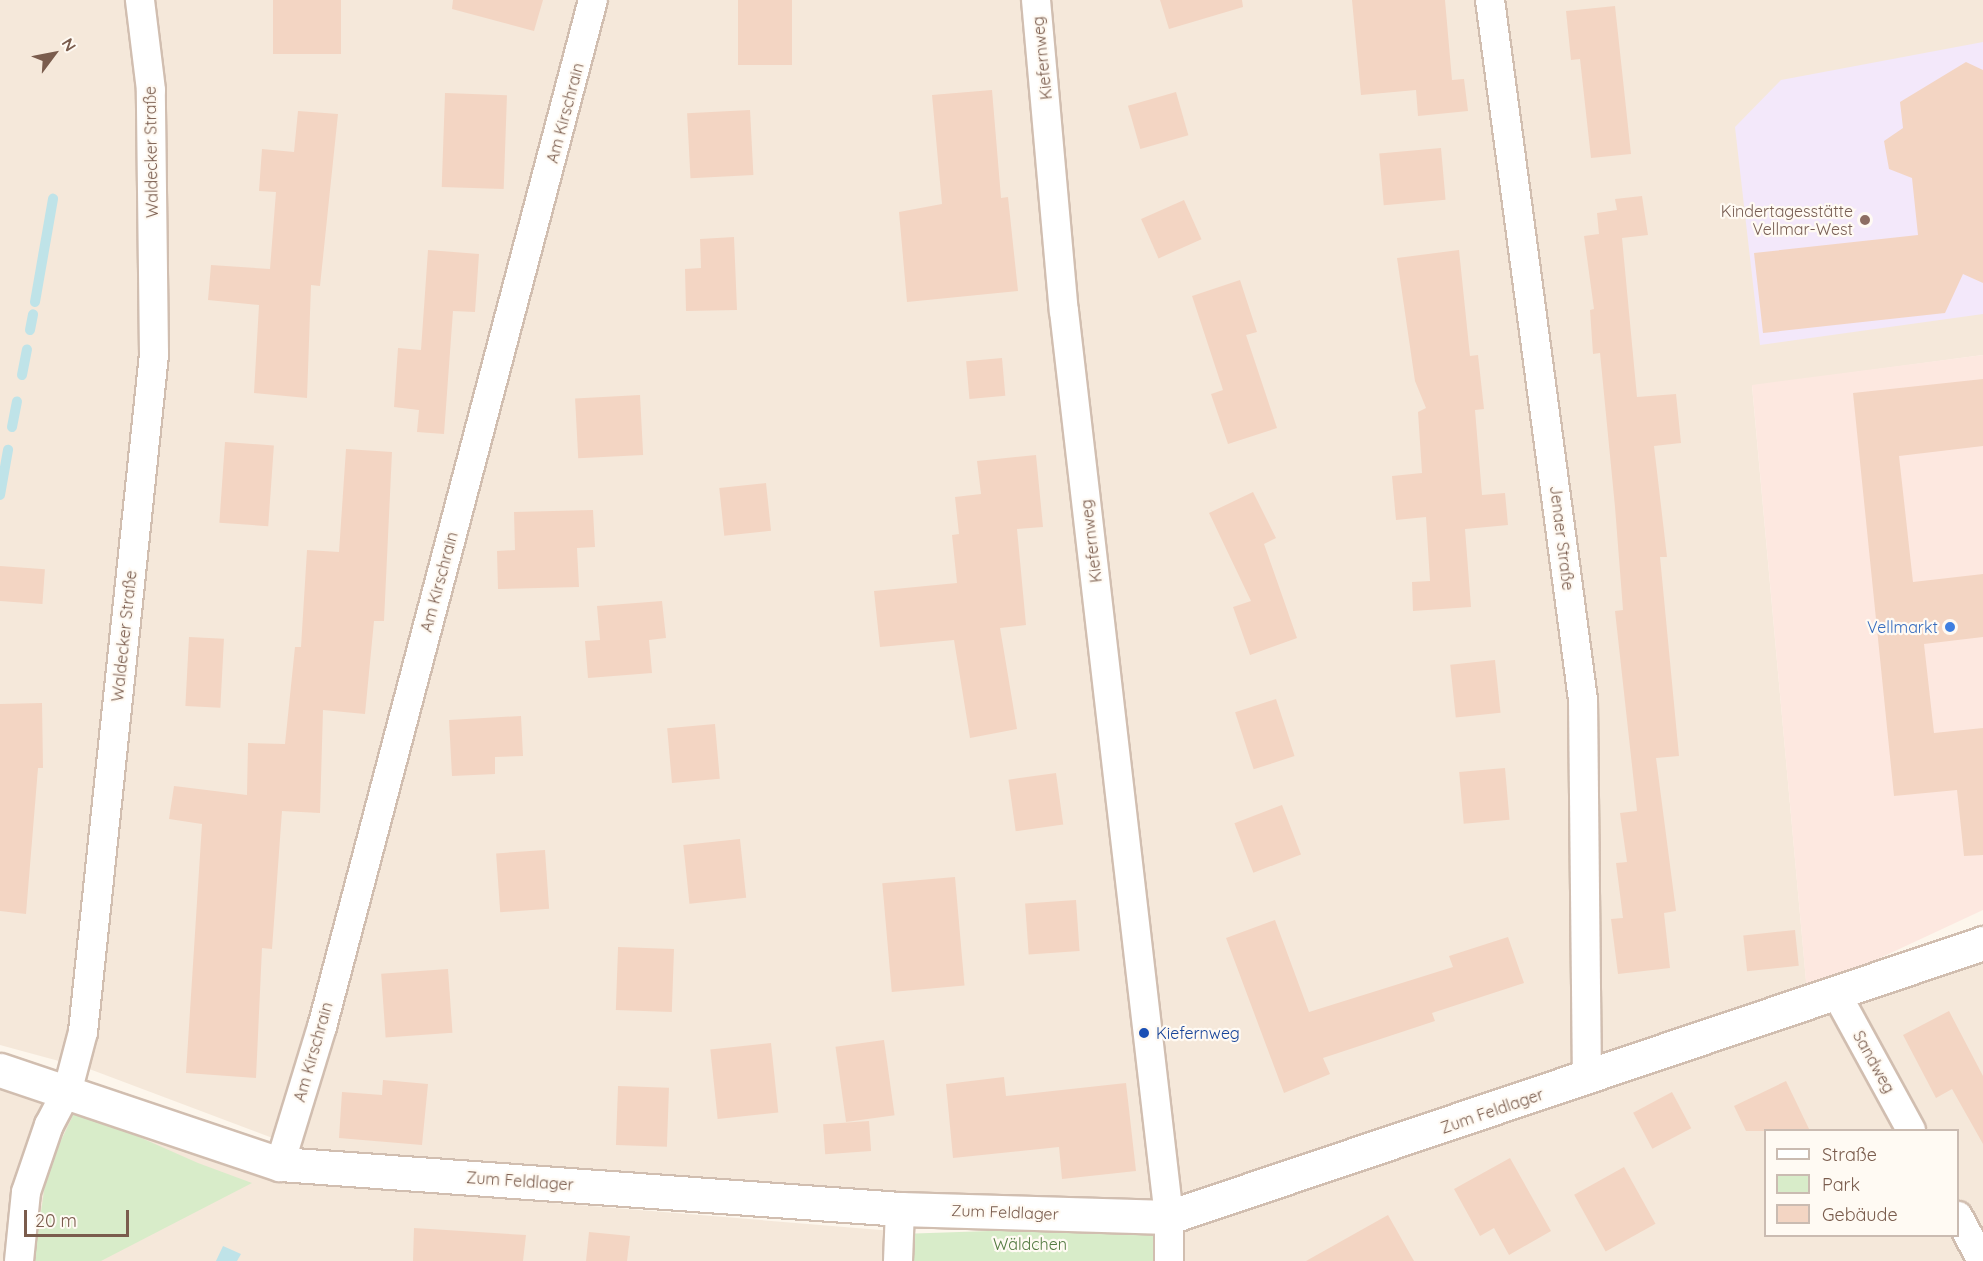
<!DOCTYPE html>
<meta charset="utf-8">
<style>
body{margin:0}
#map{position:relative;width:1983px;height:1261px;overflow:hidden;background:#fdf6ec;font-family:Quicksand,sans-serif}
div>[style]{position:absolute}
.residential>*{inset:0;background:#f5e8da}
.commercial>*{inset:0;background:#fde8e0}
.education>*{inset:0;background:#f3e8fa}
.green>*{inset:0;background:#d8ecc9;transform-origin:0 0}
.water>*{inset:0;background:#bfe3e8}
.stream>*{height:10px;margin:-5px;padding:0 5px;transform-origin:5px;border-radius:5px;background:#bfe3e8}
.building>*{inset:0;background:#f3d5c3;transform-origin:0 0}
.roads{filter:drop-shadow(2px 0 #d1beb0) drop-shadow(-2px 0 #d1beb0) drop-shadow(0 2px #d1beb0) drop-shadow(0 -2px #d1beb0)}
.street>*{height:28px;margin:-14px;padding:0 14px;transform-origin:14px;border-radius:14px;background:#fff}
.secondary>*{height:33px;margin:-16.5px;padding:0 16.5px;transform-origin:16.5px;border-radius:16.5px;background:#fff}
.dots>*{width:16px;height:16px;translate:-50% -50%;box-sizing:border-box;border:3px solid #fffaf3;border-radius:50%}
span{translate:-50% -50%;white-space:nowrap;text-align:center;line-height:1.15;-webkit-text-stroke:4.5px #fffaf3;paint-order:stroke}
.street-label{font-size:16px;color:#7a5c4d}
.education-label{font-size:16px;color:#785e54}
.right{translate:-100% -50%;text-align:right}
.shop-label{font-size:16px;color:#366cbe}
.transit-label{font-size:16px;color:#164399}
.left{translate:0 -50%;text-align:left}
.park-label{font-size:16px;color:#537a41}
.legend{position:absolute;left:1764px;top:1129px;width:195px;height:108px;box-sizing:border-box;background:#fffaf3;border:2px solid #cabbb1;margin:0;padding:8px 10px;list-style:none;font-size:18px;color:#7a5c4d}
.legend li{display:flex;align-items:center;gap:12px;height:30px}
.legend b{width:30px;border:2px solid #cabbb1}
.north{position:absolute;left:24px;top:24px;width:60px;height:60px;-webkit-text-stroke:4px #fffaf3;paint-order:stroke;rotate:58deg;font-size:16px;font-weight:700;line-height:24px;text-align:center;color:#7a5c4d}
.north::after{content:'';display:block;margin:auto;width:21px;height:27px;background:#7a5c4d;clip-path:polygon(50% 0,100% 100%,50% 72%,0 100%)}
.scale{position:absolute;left:24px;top:1210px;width:105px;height:27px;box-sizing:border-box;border:3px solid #7a5c4d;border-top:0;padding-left:8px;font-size:18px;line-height:21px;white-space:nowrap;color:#7a5c4d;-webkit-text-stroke:4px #fffaf3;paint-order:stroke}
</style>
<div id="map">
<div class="residential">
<div style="clip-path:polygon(0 0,1983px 0,1983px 355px,1752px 386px,1807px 992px,1169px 1217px,323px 1157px,92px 1070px,0 1045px)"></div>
<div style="clip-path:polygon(evenodd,1983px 957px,1983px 1261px,1174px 1261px,1173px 1230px,1983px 957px,1766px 1130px,1958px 1130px,1958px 1236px,1766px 1236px,1766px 1130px)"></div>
<div style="clip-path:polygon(0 1079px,92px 1107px,277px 1180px,893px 1231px,891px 1261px,0 1261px)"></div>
</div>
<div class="commercial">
<div style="clip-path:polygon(1983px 355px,1983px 910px,1807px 992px,1752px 385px)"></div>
</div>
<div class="education">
<div style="clip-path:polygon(1983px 42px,1983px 314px,1760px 345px,1735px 127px,1781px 80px)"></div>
</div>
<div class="green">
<div style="clip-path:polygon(76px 1109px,198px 1163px,252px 1183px,101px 1261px,34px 1261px,47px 1170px)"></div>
<div style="left:1160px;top:1225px;width:36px;height:260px;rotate:88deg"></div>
</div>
<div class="water">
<div style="clip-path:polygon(223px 1246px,241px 1254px,237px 1261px,216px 1261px)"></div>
</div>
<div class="stream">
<div style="left:35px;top:302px;width:105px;rotate:-80.1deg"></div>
<div style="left:30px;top:330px;width:16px;rotate:-79deg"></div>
<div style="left:22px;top:375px;width:26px;rotate:-79deg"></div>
<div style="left:12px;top:427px;width:26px;rotate:-79deg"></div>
<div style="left:0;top:495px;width:46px;rotate:-79.9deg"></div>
</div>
<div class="building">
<div style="left:273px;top:0;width:68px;height:54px"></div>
<div style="clip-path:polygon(453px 0,543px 0,534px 31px,452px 9px)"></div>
<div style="left:738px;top:0;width:54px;height:65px"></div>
<div style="clip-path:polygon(1160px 0,1242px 0,1243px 7px,1169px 29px)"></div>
<div style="clip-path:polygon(1352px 0,1445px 0,1452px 80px,1464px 79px,1468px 111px,1418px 116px,1416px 90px,1361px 95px)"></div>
<div style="clip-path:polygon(1615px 6px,1631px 154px,1591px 158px,1580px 59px,1571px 60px,1566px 11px)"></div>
<div style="clip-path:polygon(1966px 62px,1983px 70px,1983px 283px,1963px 274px,1945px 313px,1763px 333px,1754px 253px,1918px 235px,1912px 178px,1889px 169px,1884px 141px,1903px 128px,1900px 102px)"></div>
<div style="clip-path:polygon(992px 90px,1001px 198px,1008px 197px,1018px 291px,907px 302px,899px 212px,942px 204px,932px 95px)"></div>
<div style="left:1176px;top:92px;width:45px;height:50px;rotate:74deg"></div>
<div style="left:445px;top:93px;width:62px;height:94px;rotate:2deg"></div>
<div style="left:750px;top:110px;width:65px;height:63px;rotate:87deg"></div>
<div style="clip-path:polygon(298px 111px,338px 114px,320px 286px,311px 285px,307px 398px,254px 393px,259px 305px,208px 300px,211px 265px,270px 269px,276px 192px,259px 191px,262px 149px,294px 152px)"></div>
<div style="left:1441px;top:148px;width:52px;height:62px;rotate:85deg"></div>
<div style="clip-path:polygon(1642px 196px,1648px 235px,1622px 238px,1637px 397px,1676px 394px,1681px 443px,1654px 446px,1667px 557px,1660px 557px,1679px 756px,1656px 758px,1676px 911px,1664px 913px,1670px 968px,1618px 974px,1611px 919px,1623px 918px,1616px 863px,1627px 862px,1620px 813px,1637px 811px,1615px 611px,1623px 610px,1615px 507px,1600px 353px,1593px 354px,1590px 310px,1594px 309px,1584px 236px,1599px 234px,1597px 213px,1617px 210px,1615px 199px)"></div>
<div style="left:1184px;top:200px;width:43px;height:47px;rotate:66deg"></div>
<div style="clip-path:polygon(734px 237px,737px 310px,686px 311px,685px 269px,701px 268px,700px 239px)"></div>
<div style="clip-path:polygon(428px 250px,479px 254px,475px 312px,453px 311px,444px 434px,417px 432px,419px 410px,394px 407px,398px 348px,421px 350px)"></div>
<div style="clip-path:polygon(1459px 250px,1470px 356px,1478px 355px,1484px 409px,1475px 410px,1482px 495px,1505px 493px,1508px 525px,1465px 529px,1471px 607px,1413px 611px,1412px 582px,1430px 581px,1426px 517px,1396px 520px,1392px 476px,1422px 473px,1418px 412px,1426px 408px,1415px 381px,1397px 258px)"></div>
<div style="clip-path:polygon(1240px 280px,1257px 332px,1246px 335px,1277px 428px,1228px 444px,1211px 394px,1223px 390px,1192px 296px)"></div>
<div style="left:1002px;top:358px;width:38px;height:36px;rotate:85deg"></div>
<div style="clip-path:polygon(1983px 379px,1983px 446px,1899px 456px,1913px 582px,1983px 574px,1983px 637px,1924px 644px,1934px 733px,1983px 728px,1983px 855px,1964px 856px,1957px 790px,1894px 796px,1853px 393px)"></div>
<div style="left:640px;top:395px;width:60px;height:65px;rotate:87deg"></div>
<div style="left:225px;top:442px;width:49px;height:81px;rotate:4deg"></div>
<div style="clip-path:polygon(346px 449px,392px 452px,384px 621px,374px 621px,365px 714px,323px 710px,320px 813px,282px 811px,272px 949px,262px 948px,256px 1078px,186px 1073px,202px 824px,169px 819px,174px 786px,247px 795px,248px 743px,285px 744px,295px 647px,301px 647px,307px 550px,339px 552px)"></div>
<div style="clip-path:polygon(1036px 455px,1043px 527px,1017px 529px,1026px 625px,1000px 628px,1017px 729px,970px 738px,954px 640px,880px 647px,874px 591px,957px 583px,952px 535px,959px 534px,955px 497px,981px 494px,977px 461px)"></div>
<div style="left:766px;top:483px;width:48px;height:47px;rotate:84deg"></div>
<div style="clip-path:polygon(1253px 492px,1276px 538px,1264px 544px,1297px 638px,1250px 655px,1233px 607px,1251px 601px,1209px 513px)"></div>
<div style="clip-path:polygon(593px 510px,595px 547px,577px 548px,579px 587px,498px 589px,497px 551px,515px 550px,514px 512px)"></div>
<div style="left:0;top:566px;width:45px;height:35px;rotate:4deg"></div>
<div style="clip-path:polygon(662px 601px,666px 638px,649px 640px,652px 673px,588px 678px,585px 641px,600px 640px,597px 606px)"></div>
<div style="left:189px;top:637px;width:35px;height:69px;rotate:3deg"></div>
<div style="left:1495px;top:660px;width:53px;height:45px;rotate:84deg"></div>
<div style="left:1276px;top:699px;width:60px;height:43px;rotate:72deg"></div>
<div style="clip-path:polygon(42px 703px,43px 768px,38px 768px,26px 914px,0 911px,0 704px)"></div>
<div style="clip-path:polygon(521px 716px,523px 756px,495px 757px,495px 774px,452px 776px,449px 720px)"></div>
<div style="left:715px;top:724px;width:55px;height:48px;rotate:85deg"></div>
<div style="left:1505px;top:768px;width:52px;height:46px;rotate:85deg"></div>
<div style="left:1056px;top:773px;width:52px;height:48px;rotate:82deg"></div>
<div style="left:1282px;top:805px;width:53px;height:51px;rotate:69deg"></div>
<div style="left:740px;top:839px;width:59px;height:57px;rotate:84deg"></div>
<div style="left:545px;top:850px;width:59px;height:49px;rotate:86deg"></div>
<div style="left:955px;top:877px;width:109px;height:73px;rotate:85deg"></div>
<div style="left:1076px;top:900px;width:51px;height:51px;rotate:86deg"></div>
<div style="clip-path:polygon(1275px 920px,1309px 1012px,1453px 967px,1449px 956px,1508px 937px,1524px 983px,1432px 1013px,1435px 1021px,1323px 1058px,1330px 1074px,1284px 1093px,1226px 938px)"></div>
<div style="left:1795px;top:930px;width:36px;height:52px;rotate:84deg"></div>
<div style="left:674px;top:949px;width:63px;height:56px;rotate:92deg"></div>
<div style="left:448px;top:969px;width:64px;height:67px;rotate:86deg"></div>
<div style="clip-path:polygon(1949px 1011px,1983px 1076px,1983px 1144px,1952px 1089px,1936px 1098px,1903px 1035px)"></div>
<div style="left:884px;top:1040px;width:76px;height:49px;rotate:82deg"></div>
<div style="left:771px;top:1043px;width:70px;height:61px;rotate:84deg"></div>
<div style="clip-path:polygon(1004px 1077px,1006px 1096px,1126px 1083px,1136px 1171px,1062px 1179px,1059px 1147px,953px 1158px,946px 1084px)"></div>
<div style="clip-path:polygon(383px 1080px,428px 1084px,422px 1145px,339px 1138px,342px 1092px,382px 1095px)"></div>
<div style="clip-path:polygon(1786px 1081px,1810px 1131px,1746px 1131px,1734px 1106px)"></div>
<div style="left:618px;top:1086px;width:51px;height:59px;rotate:2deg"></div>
<div style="left:1672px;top:1092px;width:41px;height:44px;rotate:62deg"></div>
<div style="left:869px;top:1121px;width:30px;height:46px;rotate:86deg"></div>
<div style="clip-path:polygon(1510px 1158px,1551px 1231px,1509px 1255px,1494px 1228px,1480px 1236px,1454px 1189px)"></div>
<div style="left:1624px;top:1167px;width:65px;height:57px;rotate:61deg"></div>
<div style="clip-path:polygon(1388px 1215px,1414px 1261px,1306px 1261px)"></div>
<div style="clip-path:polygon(414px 1228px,526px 1235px,523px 1261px,413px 1261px)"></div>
<div style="clip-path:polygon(589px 1232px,630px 1236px,627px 1261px,586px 1261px)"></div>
</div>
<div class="roads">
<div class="street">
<div style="left:1036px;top:0;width:312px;rotate:84.9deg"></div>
<div style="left:1064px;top:311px;width:912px;rotate:83.39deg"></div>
<div style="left:1169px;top:1217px;width:44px;rotate:90deg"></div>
<div style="left:1490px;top:0;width:706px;rotate:82.43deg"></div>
<div style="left:1583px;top:700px;width:379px;rotate:89.4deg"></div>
<div style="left:1836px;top:993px;width:156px;rotate:61.3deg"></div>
<div style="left:280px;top:1164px;width:143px;rotate:-73deg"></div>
<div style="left:322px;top:1027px;width:1062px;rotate:-75.22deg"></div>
<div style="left:1958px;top:1216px;width:51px;rotate:61.9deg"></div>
<div style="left:19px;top:1261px;width:69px;rotate:-84.2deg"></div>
<div style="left:26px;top:1192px;width:71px;rotate:-71.1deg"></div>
<div style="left:49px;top:1125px;width:41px;rotate:-62.2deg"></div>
<div style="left:68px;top:1089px;width:59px;rotate:-75.3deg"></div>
<div style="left:83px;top:1032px;width:682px;rotate:-84.02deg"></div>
<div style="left:154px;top:354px;width:264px;rotate:-90.7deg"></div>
<div style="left:151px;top:90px;width:91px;rotate:-97deg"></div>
<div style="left:898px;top:1261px;width:52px;rotate:-87.8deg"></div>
</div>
<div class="secondary">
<div style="left:0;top:1070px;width:295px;rotate:18.6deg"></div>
<div style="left:280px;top:1164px;width:622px;rotate:4.15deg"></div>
<div style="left:900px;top:1209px;width:269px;rotate:1.7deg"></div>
<div style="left:1169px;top:1217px;width:859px;rotate:-18.6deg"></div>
</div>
</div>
<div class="dots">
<div style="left:1865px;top:220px;background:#8d6e63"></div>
<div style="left:1950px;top:627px;background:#3f7fe0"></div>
<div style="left:1144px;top:1033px;background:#1a4fb4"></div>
</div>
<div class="street-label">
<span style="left:1042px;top:58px;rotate:-96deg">Kiefernweg</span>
<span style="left:565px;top:113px;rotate:-75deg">Am Kirschrain</span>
<span style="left:151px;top:152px;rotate:-91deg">Waldecker Straße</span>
<span style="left:1562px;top:538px;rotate:83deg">Jenaer Straße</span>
<span style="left:1091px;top:541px;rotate:-97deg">Kiefernweg</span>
<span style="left:439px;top:582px;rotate:-75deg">Am Kirschrain</span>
<span style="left:124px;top:636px;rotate:-84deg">Waldecker Straße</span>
<span style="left:313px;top:1052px;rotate:-74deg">Am Kirschrain</span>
<span style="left:1874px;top:1062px;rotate:61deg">Sandweg</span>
<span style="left:1492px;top:1111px;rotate:-19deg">Zum Feldlager</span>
<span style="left:520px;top:1181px;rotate:4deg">Zum Feldlager</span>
<span style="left:1005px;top:1212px;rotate:2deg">Zum Feldlager</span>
</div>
<div class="education-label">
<span class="right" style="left:1853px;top:220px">Kindertagesstätte<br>Vellmar-West</span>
</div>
<div class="shop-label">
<span class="right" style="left:1938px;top:627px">Vellmarkt</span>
</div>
<div class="transit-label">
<span class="left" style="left:1156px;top:1033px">Kiefernweg</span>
</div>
<div class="park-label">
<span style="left:1030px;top:1244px">Wäldchen</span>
</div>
<ul class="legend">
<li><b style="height:8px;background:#fff"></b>Straße</li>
<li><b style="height:16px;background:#d8ecc9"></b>Park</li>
<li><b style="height:16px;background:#f3d5c3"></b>Gebäude</li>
</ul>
<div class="north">N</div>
<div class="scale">20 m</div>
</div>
